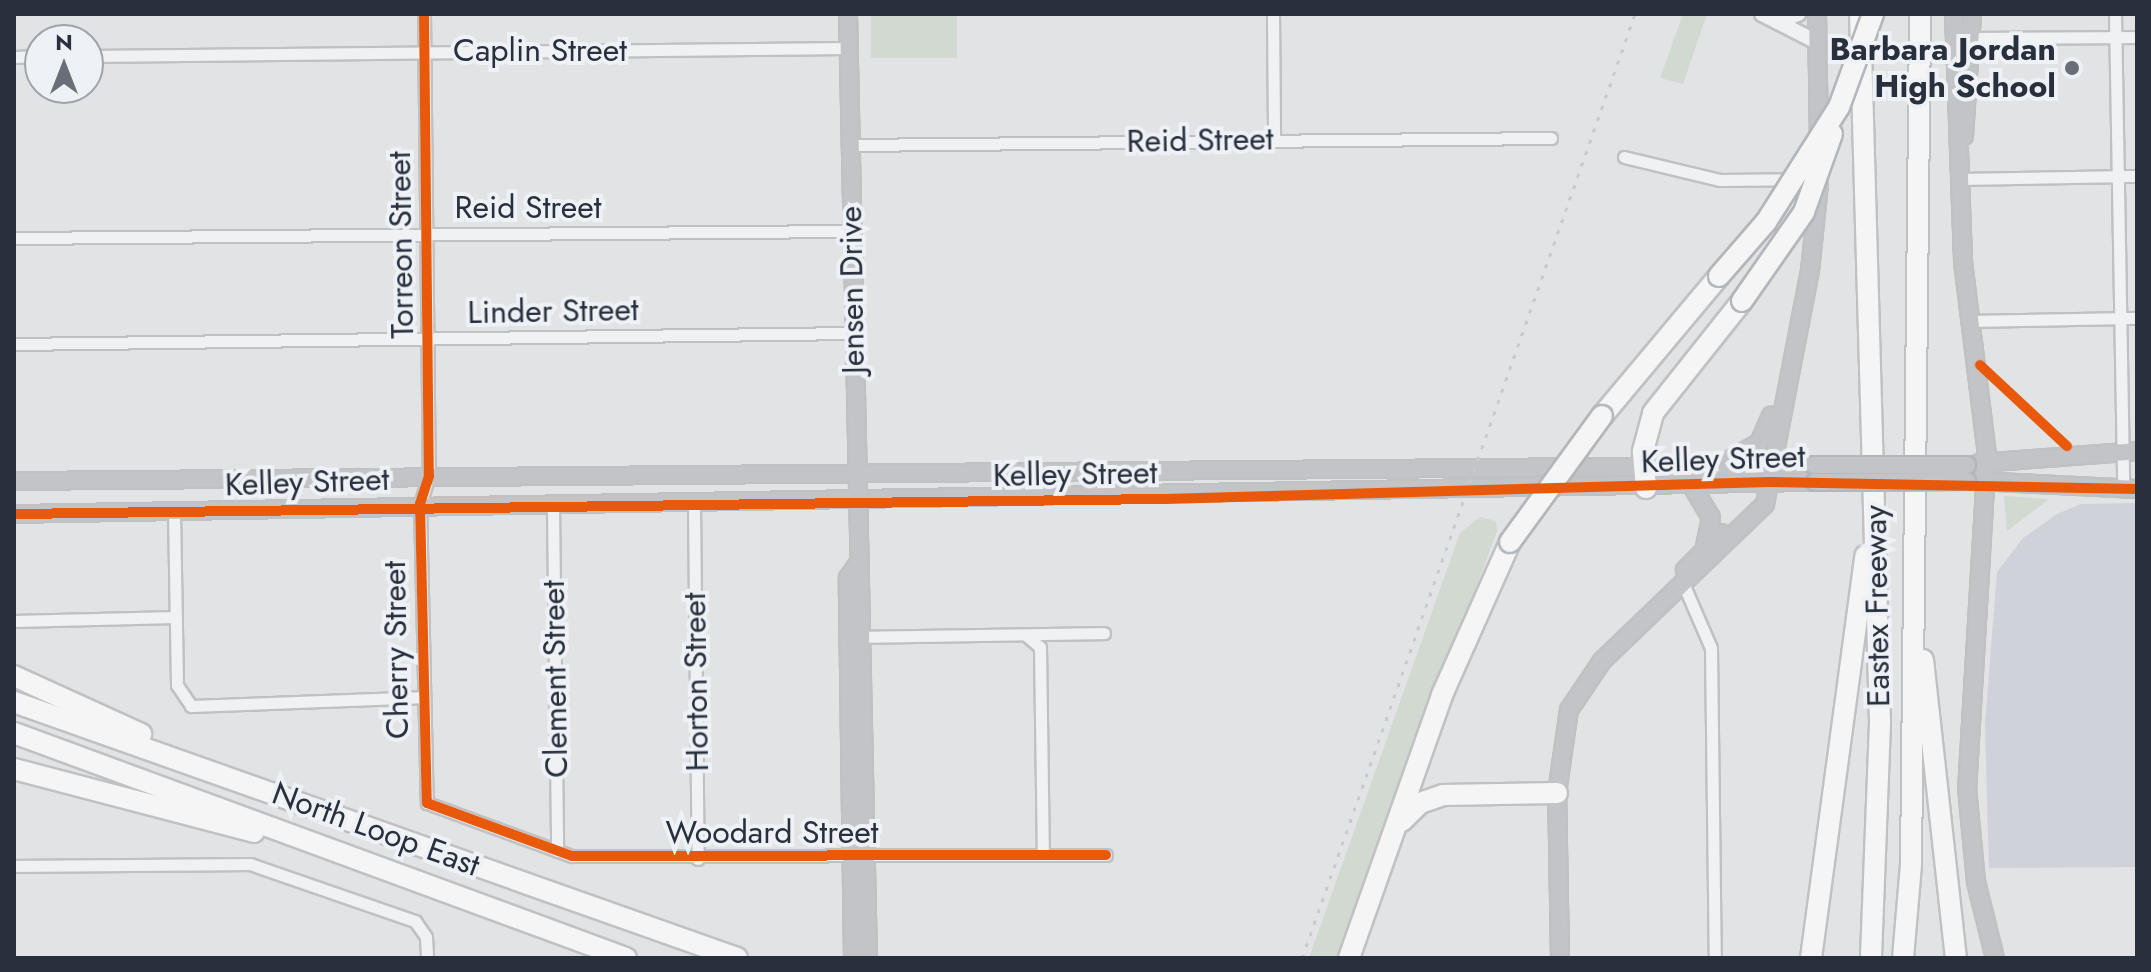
<!DOCTYPE html>
<style>
body{margin:0}
#map{position:relative;width:2151px;height:972px;overflow:hidden;background:#e1e3e5;font-family:Jost,sans-serif}
div>[style]{position:absolute}
.built>*{inset:0;background:#cfd2d8}
.green>*{inset:0;background:#d1d9d1;transform-origin:0 0}
.roads{filter:drop-shadow(2px 0 #bfc1c3) drop-shadow(-2px 0 #bfc1c3) drop-shadow(0 2px #bfc1c3) drop-shadow(0 -2px #bfc1c3)}
.minor>*{height:11px;margin:-5.5px;padding:0 5.5px;transform-origin:5.5px;border-radius:5.5px;background:#f0f1f2}
.tertiary>*{height:14px;margin:-7px;padding:0 7px;transform-origin:7px;border-radius:7px;background:#f0f1f2}
.secondary>*{height:16px;margin:-8px;padding:0 8px;transform-origin:8px;border-radius:8px;background:#c2c4c8}
.motorway>*{height:20px;margin:-10px;padding:0 10px;transform-origin:10px;border-radius:10px;background:#f5f5f6}
.rail>*{height:3px;margin-top:-1.5px;transform-origin:0;background:repeating-linear-gradient(90deg,#c9cacd 0 4px,transparent 0 12px)}
.bridges{filter:drop-shadow(2px 0 #b3b6ba) drop-shadow(-2px 0 #b3b6ba) drop-shadow(0 2px #b3b6ba) drop-shadow(0 -2px #b3b6ba)}
.secondary-bridge>*{height:16px;margin:-8px;padding:0 8px;transform-origin:8px;border-radius:8px;background:#c2c4c8}
.motorway-bridge>*{height:20px;margin:-10px;padding:0 10px;transform-origin:10px;border-radius:10px;background:#f5f5f6}
.cycleway>*{height:10px;margin:-5px;padding:0 5px;transform-origin:5px;border-radius:5px;background:#e8590c}
.dots>*{width:22px;height:22px;translate:-50% -50%;box-sizing:border-box;border:4px solid #eef1f5;border-radius:50%}
span{translate:-50% -50%;white-space:nowrap;text-align:center;line-height:1.15;-webkit-text-stroke:8px #eef1f5;paint-order:stroke}
.street-label{font-size:32px;color:#282f3d}
.poi-label{font-size:32px;color:#282f3d;font-weight:700}
.right{translate:-100% -50%;text-align:right}
.frame{position:absolute;inset:0;border:16px solid #282f3d;pointer-events:none}
.north{position:absolute;left:24px;top:24px;width:80px;height:80px;box-sizing:border-box;background:#eef1f5;border:2px solid #9fa3ab;border-radius:50%;rotate:0deg;font-size:22px;font-weight:700;line-height:32px;text-align:center;color:#282f3d}
.north::after{content:'';display:block;margin:auto;width:28px;height:36px;background:#696e78;clip-path:polygon(50% 0,100% 100%,50% 72%,0 100%)}
</style>
<div id="map">
<div class="built">
<div style="clip-path:polygon(2137px 503px,2137px 867px,1989px 868px,1985px 724px,1997px 572px,2023px 538px,2057px 514px,2081px 504px)"></div>
</div>
<div class="green">
<div style="left:871px;top:14px;width:86px;height:44px"></div>
<div style="clip-path:polygon(1683px 14px,1707px 14px,1683px 84px,1660px 78px)"></div>
<div style="clip-path:polygon(2004px 496px,2045px 499px,2048px 500px,2007px 531px)"></div>
<div style="clip-path:polygon(1480px 517px,1496px 521px,1497px 531px,1339px 958px,1309px 958px,1460px 533px)"></div>
</div>
<div class="roads">
<div class="minor">
<div style="left:424px;top:14px;width:462px;rotate:89.4deg"></div>
<div style="left:429px;top:476px;width:29px;rotate:108deg"></div>
<div style="left:420px;top:504px;width:299px;rotate:88.7deg"></div>
<div style="left:427px;top:803px;width:154px;rotate:20.1deg"></div>
<div style="left:572px;top:856px;width:534px;rotate:-0.11deg"></div>
<div style="left:1273px;top:14px;width:125px;rotate:89.5deg"></div>
<div style="left:2115px;top:14px;width:475px;rotate:89deg"></div>
<div style="left:1972px;top:38px;width:165px;rotate:-0.3deg"></div>
<div style="left:88px;top:56px;width:759px;rotate:-0.6deg"></div>
<div style="left:14px;top:57px;width:26px;rotate:-2deg"></div>
<div style="left:849px;top:145px;width:702px;rotate:-0.57deg"></div>
<div style="left:1624px;top:157px;width:99px;rotate:13.5deg"></div>
<div style="left:1720px;top:180px;width:100px;rotate:-0.6deg"></div>
<div style="left:1960px;top:179px;width:177px;rotate:-1deg"></div>
<div style="left:14px;top:238px;width:836px;rotate:-0.48deg"></div>
<div style="left:1974px;top:321px;width:163px;rotate:-1.1deg"></div>
<div style="left:14px;top:344px;width:839px;rotate:-0.75deg"></div>
<div style="left:694px;top:506px;width:353px;rotate:89.4deg"></div>
<div style="left:553px;top:508px;width:343px;rotate:89.3deg"></div>
<div style="left:174px;top:512px;width:173px;rotate:89deg"></div>
<div style="left:177px;top:685px;width:25px;rotate:56deg"></div>
<div style="left:191px;top:706px;width:231px;rotate:-2.2deg"></div>
<div style="left:1682px;top:581px;width:73px;rotate:66.6deg"></div>
<div style="left:1711px;top:648px;width:310px;rotate:89.3deg"></div>
<div style="left:14px;top:621px;width:162px;rotate:-1.4deg"></div>
<div style="left:1026px;top:635px;width:18px;rotate:41deg"></div>
<div style="left:1040px;top:647px;width:207px;rotate:89.2deg"></div>
<div style="left:858px;top:637px;width:246px;rotate:-0.9deg"></div>
<div style="left:14px;top:866px;width:236px;rotate:-0.5deg"></div>
<div style="left:250px;top:864px;width:175px;rotate:19.1deg"></div>
<div style="left:415px;top:921px;width:19px;rotate:55deg"></div>
<div style="left:426px;top:937px;width:21px;rotate:87deg"></div>
</div>
<div class="tertiary">
<div style="left:1762px;top:14px;width:62px;rotate:27deg"></div>
<div style="left:1778px;top:22px;width:22px;rotate:-22deg"></div>
</div>
<div class="secondary">
<div style="left:848px;top:14px;width:944px;rotate:88.79deg"></div>
<div style="left:1817px;top:14px;width:126px;rotate:89.1deg"></div>
<div style="left:1954px;top:14px;width:248px;rotate:87.9deg"></div>
<div style="left:1963px;top:262px;width:193px;rotate:82.9deg"></div>
<div style="left:1987px;top:454px;width:335px;rotate:93.4deg"></div>
<div style="left:1967px;top:788px;width:94px;rotate:84.5deg"></div>
<div style="left:1976px;top:882px;width:78px;rotate:76deg"></div>
<div style="left:1964px;top:136px;width:122px;rotate:-86.2deg"></div>
<div style="left:1726px;top:462px;width:38px;rotate:-30deg"></div>
<div style="left:1759px;top:443px;width:30px;rotate:-66deg"></div>
<div style="left:1979px;top:463px;width:158px;rotate:-4.3deg"></div>
<div style="left:14px;top:481px;width:1800px;rotate:-0.51deg"></div>
<div style="left:1977px;top:481px;width:160px;rotate:2.9deg"></div>
<div style="left:1692px;top:486px;width:37px;rotate:59deg"></div>
<div style="left:1711px;top:518px;width:29px;rotate:102deg"></div>
<div style="left:14px;top:514px;width:1801px;rotate:-1.02deg"></div>
<div style="left:1685px;top:570px;width:52px;rotate:-45deg"></div>
<div style="left:853px;top:958px;width:380px;rotate:-90.8deg"></div>
<div style="left:848px;top:578px;width:16px;rotate:-55deg"></div>
<div style="left:1560px;top:958px;width:165px;rotate:-91deg"></div>
<div style="left:1557px;top:793px;width:84px;rotate:-81.8deg"></div>
<div style="left:1569px;top:710px;width:59px;rotate:-56deg"></div>
<div style="left:1602px;top:661px;width:226px;rotate:-43.9deg"></div>
<div style="left:1765px;top:504px;width:237px;rotate:-79.1deg"></div>
<div style="left:1810px;top:271px;width:87px;rotate:-84.1deg"></div>
</div>
<div class="motorway">
<div style="left:1860px;top:14px;width:709px;rotate:88.38deg"></div>
<div style="left:1880px;top:723px;width:235px;rotate:92.2deg"></div>
<div style="left:1602px;top:416px;width:182px;rotate:-50.1deg"></div>
<div style="left:1646px;top:488px;width:37px;rotate:-95deg"></div>
<div style="left:1643px;top:451px;width:39px;rotate:-75deg"></div>
<div style="left:1653px;top:413px;width:143px;rotate:-51.5deg"></div>
<div style="left:1923px;top:660px;width:300px;rotate:83.7deg"></div>
<div style="left:14px;top:676px;width:140px;rotate:24.5deg"></div>
<div style="left:14px;top:702px;width:767px;rotate:19.5deg"></div>
<div style="left:14px;top:733px;width:652px;rotate:20.19deg"></div>
<div style="left:14px;top:769px;width:248px;rotate:14.7deg"></div>
<div style="left:1402px;top:821px;width:25px;rotate:-45deg"></div>
<div style="left:1420px;top:803px;width:24px;rotate:-19deg"></div>
<div style="left:1443px;top:795px;width:114px;rotate:-1deg"></div>
<div style="left:1349px;top:958px;width:279px;rotate:-70.5deg"></div>
<div style="left:1442px;top:695px;width:167px;rotate:-66deg"></div>
<div style="left:1811px;top:958px;width:406px;rotate:-82.3deg"></div>
<div style="left:1903px;top:958px;width:93px;rotate:-85.1deg"></div>
<div style="left:1911px;top:865px;width:851px;rotate:-89.39deg"></div>
</div>
</div>
<div class="rail">
<div style="left:1302px;top:958px;width:1001px;rotate:-70.57deg"></div>
</div>
<div class="bridges">
<div class="secondary-bridge">
<div style="left:1814px;top:465px;width:153px"></div>
<div style="left:1815px;top:482px;width:152px;rotate:-0.4deg"></div>
</div>
<div class="motorway-bridge">
<div style="left:1719px;top:276px;width:72px;rotate:-49deg"></div>
<div style="left:1766px;top:222px;width:136px;rotate:-57.6deg"></div>
<div style="left:1839px;top:107px;width:99px;rotate:-69.9deg"></div>
<div style="left:1742px;top:301px;width:108px;rotate:-55.1deg"></div>
<div style="left:1804px;top:212px;width:83px;rotate:-70.3deg"></div>
<div style="left:1510px;top:542px;width:156px;rotate:-53.9deg"></div>
</div>
</div>
<div class="cycleway">
<div style="left:424px;top:14px;width:462px;rotate:89.4deg"></div>
<div style="left:429px;top:476px;width:29px;rotate:108deg"></div>
<div style="left:420px;top:504px;width:299px;rotate:88.7deg"></div>
<div style="left:427px;top:803px;width:154px;rotate:20.1deg"></div>
<div style="left:572px;top:856px;width:534px;rotate:-0.11deg"></div>
<div style="left:1980px;top:365px;width:119px;rotate:43deg"></div>
<div style="left:14px;top:514px;width:1151px;rotate:-0.75deg"></div>
<div style="left:1165px;top:499px;width:605px;rotate:-1.61deg"></div>
<div style="left:1770px;top:482px;width:367px;rotate:1.1deg"></div>
</div>
<div class="dots">
<div style="left:2072px;top:68px;background:#696e78"></div>
</div>
<div class="street-label">
<span style="left:540px;top:50px">Caplin Street</span>
<span style="left:1200px;top:140px;rotate:-1deg">Reid Street</span>
<span style="left:528px;top:207px">Reid Street</span>
<span style="left:401px;top:245px;rotate:-91deg">Torreon Street</span>
<span style="left:852px;top:290px;rotate:-91deg">Jensen Drive</span>
<span style="left:553px;top:311px;rotate:-1deg">Linder Street</span>
<span style="left:1723px;top:459px;rotate:-2deg">Kelley Street</span>
<span style="left:1075px;top:474px;rotate:-1deg">Kelley Street</span>
<span style="left:307px;top:482px;rotate:-2deg">Kelley Street</span>
<span style="left:1877px;top:606px;rotate:-91deg">Eastex Freeway</span>
<span style="left:396px;top:650px;rotate:-91deg">Cherry Street</span>
<span style="left:555px;top:679px;rotate:-91deg">Clement Street</span>
<span style="left:696px;top:682px;rotate:-91deg">Horton Street</span>
<span style="left:376px;top:829px;rotate:20deg">North Loop East</span>
<span style="left:772px;top:832px">Woodard Street</span>
</div>
<div class="poi-label">
<span class="right" style="left:2056px;top:68px">Barbara Jordan<br>High School</span>
</div>
<div class="frame"></div>
<div class="north">N</div>
</div>
